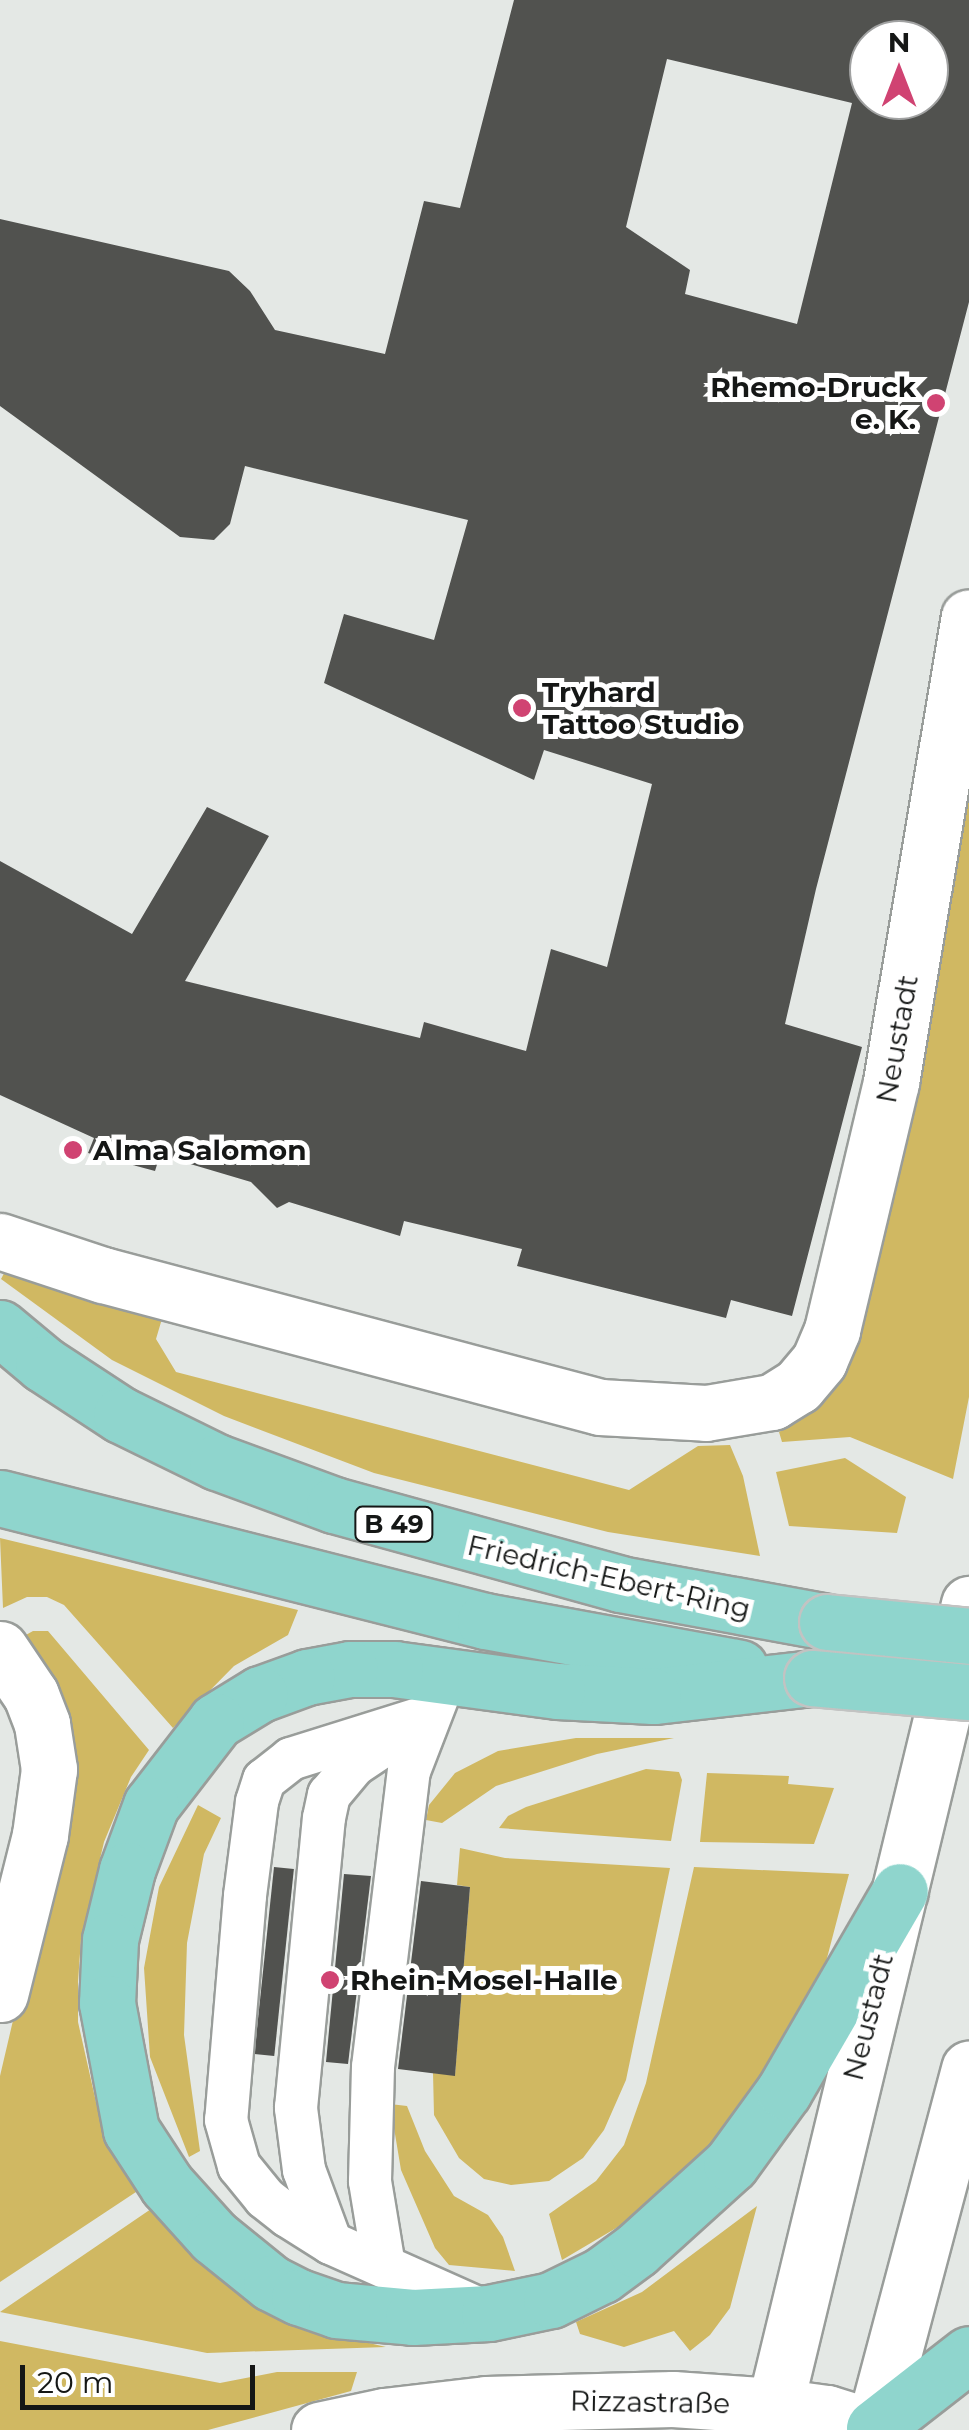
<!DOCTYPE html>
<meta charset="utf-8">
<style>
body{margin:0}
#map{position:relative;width:969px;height:2430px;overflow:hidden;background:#e4e8e5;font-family:Montserrat,sans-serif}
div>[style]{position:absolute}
.green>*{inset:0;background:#d0b862}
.building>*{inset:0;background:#51524f;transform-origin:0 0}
.roads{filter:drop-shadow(2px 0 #999d9a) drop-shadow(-2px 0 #999d9a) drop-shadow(0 2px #999d9a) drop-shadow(0 -2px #999d9a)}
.service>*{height:42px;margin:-21px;padding:0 21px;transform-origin:21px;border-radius:21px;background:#fff}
.minor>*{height:55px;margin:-27.5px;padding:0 27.5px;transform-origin:27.5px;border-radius:27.5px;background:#fff}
.tertiary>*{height:55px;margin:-27.5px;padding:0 27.5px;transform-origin:27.5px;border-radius:27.5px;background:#fff}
.primary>*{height:55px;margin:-27.5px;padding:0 27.5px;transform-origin:27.5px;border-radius:27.5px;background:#8fd5cd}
.bridges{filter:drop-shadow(2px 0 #c2c3c2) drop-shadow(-2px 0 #c2c3c2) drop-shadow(0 2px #c2c3c2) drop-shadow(0 -2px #c2c3c2)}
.primary-bridge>*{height:55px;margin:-27.5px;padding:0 27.5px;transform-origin:27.5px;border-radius:27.5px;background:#8fd5cd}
.dots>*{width:28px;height:28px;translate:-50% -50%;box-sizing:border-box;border:5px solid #fff;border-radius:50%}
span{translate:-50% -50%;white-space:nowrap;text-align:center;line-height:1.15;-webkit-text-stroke:10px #fff;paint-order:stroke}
.shield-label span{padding:2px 8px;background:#fff;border:2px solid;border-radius:8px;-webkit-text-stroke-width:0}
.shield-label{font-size:25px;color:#151716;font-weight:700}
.poi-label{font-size:28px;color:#151716;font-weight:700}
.right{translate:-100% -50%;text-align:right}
.left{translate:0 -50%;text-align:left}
.street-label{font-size:28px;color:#151716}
.north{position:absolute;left:849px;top:20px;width:100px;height:100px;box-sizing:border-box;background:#fff;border:2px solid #a1a2a2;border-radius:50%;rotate:0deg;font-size:28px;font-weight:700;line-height:40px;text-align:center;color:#151716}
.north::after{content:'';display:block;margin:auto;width:35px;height:45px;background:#d04372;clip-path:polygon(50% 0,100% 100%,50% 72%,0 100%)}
.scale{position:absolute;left:20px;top:2365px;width:235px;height:45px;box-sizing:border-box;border:5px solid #151716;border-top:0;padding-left:12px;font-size:30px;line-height:35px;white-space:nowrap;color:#151716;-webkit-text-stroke:8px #fff;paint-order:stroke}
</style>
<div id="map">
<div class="green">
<div style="clip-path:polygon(969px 733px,969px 1397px,953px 1479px,850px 1437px,782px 1442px,779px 1432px,817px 1410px,843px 1377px,906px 1149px,937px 988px)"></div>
<div style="clip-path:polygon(8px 1266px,164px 1312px,156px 1339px,176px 1372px,629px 1490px,698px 1446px,730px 1445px,743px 1476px,760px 1556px,608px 1532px,374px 1473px,224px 1416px,112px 1360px,1px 1279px)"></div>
<div style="clip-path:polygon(845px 1458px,906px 1497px,897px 1533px,789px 1526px,776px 1472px)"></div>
<div style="clip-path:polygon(0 1538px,298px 1610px,288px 1635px,234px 1666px,173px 1728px,64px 1605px,47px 1597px,27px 1597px,3px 1608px)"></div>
<div style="clip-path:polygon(33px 1631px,48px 1631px,149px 1750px,131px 1777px,104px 1842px,81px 1939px,78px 1982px,78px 2022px,98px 2111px,113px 2149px,139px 2190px,0 2282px,0 2076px,63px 1807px,24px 1636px)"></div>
<div style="clip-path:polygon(576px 1738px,674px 1738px,597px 1754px,496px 1786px,442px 1823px,426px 1820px,429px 1805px,455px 1773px,498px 1751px)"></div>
<div style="clip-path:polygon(646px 1769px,679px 1772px,682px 1780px,671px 1841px,499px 1828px,508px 1816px,526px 1807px)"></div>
<div style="clip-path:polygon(707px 1773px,789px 1776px,788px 1784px,834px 1788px,814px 1844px,700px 1842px)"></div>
<div style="clip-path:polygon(198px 1805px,221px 1818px,204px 1854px,187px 1943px,184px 2035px,200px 2151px,189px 2157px,150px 2057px,144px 1968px,159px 1887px)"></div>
<div style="clip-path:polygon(460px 1848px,505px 1858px,670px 1868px,626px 2080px,604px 2130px,583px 2158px,549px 2181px,511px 2185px,484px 2179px,459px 2158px,434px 2115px,433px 2073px,455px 2075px,470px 1887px,457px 1885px)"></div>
<div style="clip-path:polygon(694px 1867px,849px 1874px,821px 1981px,716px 2149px,645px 2211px,562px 2260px,549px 2214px,596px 2181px,624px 2145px,646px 2083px)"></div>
<div style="clip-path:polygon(390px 2104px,407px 2106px,425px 2151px,454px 2196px,488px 2215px,503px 2237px,515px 2271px,449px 2265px,435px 2248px,401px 2170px)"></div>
<div style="clip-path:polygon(757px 2206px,730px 2308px,710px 2335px,690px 2351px,674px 2331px,624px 2347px,580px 2334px,576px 2322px,642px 2292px)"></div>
<div style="clip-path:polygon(151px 2209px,179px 2237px,339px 2336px,386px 2347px,207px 2353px,0 2312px)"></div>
<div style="clip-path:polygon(0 2341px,220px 2383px,277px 2372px,357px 2372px,351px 2391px,208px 2430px,0 2430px)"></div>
</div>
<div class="building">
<div style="clip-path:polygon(evenodd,514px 0,969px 0,969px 302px,816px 889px,785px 1024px,862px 1047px,792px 1316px,731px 1300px,726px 1318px,517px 1266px,522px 1249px,404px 1221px,400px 1236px,289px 1202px,277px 1208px,251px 1182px,160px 1155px,155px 1171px,88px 1153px,94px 1138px,0 1095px,0 861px,132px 934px,207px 807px,269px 836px,185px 981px,420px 1038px,424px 1022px,526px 1051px,551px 949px,607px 967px,652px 784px,544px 750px,534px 780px,324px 683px,344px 614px,434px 640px,468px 520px,245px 466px,230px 524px,214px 540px,180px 537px,0 406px,0 219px,229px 271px,250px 291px,275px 330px,385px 354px,424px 201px,460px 208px,514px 0,869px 40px,929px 40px,929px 100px,869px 100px,869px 40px,514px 0,667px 59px,852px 103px,797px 324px,685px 294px,690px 270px,626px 227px,667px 59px)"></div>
<div style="left:274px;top:1867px;width:20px;height:188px;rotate:6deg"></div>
<div style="clip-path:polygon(344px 1874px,371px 1876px,348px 2064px,326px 2062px)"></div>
<div style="clip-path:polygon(421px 1881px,470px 1887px,455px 2076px,398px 2069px)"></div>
</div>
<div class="roads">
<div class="service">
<div style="left:428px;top:1716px;width:144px;rotate:162.6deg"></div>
<div style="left:291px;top:1759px;width:34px;rotate:142deg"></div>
<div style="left:264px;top:1780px;width:23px;rotate:108deg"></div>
<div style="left:257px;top:1802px;width:95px;rotate:97.3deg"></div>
<div style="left:245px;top:1896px;width:225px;rotate:94.8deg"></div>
<div style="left:226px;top:2120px;width:48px;rotate:74.2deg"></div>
<div style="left:239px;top:2166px;width:41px;rotate:50.9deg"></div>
<div style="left:265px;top:2198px;width:29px;rotate:38deg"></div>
<div style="left:288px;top:2216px;width:51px;rotate:32.1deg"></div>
<div style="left:331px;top:2243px;width:170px;rotate:24deg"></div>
<div style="left:331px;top:2243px;width:78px;rotate:-110.3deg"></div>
<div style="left:304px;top:2170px;width:63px;rotate:-97.4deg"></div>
<div style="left:296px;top:2108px;width:291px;rotate:-84.5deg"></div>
<div style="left:324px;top:1818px;width:24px;rotate:-78deg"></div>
<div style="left:329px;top:1795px;width:39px;rotate:-50deg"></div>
<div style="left:354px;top:1765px;width:50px;rotate:-33.7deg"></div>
<div style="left:384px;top:2266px;width:86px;rotate:-99.4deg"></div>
<div style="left:370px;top:2181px;width:114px;rotate:-88.5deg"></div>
<div style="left:373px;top:2067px;width:298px;rotate:-83.1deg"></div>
<div style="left:409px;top:1771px;width:80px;rotate:-68.9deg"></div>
</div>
<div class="minor">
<div style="left:0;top:1241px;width:108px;rotate:18.3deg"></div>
<div style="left:103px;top:1275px;width:514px;rotate:14.87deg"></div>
<div style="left:600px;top:1407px;width:106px;rotate:3.2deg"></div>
<div style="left:706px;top:1413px;width:67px;rotate:-9.5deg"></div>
<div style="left:772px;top:1402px;width:31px;rotate:-32deg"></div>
<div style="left:798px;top:1386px;width:33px;rotate:-50deg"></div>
<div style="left:819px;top:1361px;width:34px;rotate:-67deg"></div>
<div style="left:832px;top:1330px;width:255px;rotate:-76.6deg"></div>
<div style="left:891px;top:1082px;width:471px;rotate:-80.5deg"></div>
<div style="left:0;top:1649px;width:55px;rotate:56deg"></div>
<div style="left:31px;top:1695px;width:31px;rotate:69deg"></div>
<div style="left:42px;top:1724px;width:46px;rotate:81.2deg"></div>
<div style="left:49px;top:1769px;width:67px;rotate:97.8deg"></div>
<div style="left:40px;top:1835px;width:164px;rotate:104.1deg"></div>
<div style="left:319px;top:2430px;width:66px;rotate:-12.2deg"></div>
<div style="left:384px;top:2416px;width:103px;rotate:-6.7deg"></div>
<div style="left:486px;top:2404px;width:187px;rotate:-1.5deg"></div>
<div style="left:673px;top:2399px;width:101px;rotate:4deg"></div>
<div style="left:774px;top:2406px;width:53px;rotate:7.5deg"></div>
<div style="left:827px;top:2413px;width:58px;rotate:17.2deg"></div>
</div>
<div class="tertiary">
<div style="left:769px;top:2430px;width:850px;rotate:-76.39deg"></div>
<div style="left:873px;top:2430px;width:374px;rotate:-75.1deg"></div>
</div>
<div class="primary">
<div style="left:0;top:1328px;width:56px;rotate:39.9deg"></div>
<div style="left:43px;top:1364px;width:93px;rotate:33.2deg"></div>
<div style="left:121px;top:1415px;width:107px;rotate:26.1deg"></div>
<div style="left:217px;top:1462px;width:125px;rotate:20.2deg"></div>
<div style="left:334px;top:1505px;width:297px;rotate:15.4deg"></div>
<div style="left:620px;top:1584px;width:210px;rotate:10.4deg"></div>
<div style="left:0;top:1498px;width:500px;rotate:14.23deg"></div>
<div style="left:485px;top:1621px;width:259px;rotate:10.4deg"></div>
<div style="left:812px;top:1678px;width:160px;rotate:173.5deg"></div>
<div style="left:653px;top:1696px;width:96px;rotate:-177deg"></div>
<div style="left:557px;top:1691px;width:163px;rotate:-172.3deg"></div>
<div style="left:395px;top:1669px;width:45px;rotate:180deg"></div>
<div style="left:350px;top:1669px;width:44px;rotate:169.5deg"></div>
<div style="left:307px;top:1677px;width:50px;rotate:160.1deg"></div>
<div style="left:260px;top:1694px;width:52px;rotate:148.5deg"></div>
<div style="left:216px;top:1721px;width:106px;rotate:127.7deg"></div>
<div style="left:151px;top:1805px;width:69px;rotate:110.3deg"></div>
<div style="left:127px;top:1870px;width:72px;rotate:103.7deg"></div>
<div style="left:110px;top:1940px;width:63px;rotate:92.7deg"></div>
<div style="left:107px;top:2003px;width:129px;rotate:79.3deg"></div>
<div style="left:131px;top:2130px;width:66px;rotate:56.8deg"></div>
<div style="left:167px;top:2185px;width:70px;rotate:47.9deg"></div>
<div style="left:214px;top:2237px;width:73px;rotate:38.9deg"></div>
<div style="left:271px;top:2283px;width:31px;rotate:27deg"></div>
<div style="left:299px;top:2297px;width:39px;rotate:19deg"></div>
<div style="left:336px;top:2310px;width:77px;rotate:5.2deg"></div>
<div style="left:413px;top:2317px;width:76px;rotate:-3deg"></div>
<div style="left:489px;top:2313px;width:63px;rotate:-11.8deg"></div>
<div style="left:551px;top:2300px;width:57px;rotate:-26.1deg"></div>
<div style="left:602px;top:2275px;width:42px;rotate:-36.3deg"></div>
<div style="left:636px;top:2250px;width:128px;rotate:-42.2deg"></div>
<div style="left:731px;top:2164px;width:90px;rotate:-54deg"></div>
<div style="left:784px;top:2091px;width:231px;rotate:-59.9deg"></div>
<div style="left:874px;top:2428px;width:120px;rotate:-37.9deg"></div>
</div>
</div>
<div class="bridges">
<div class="primary-bridge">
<div style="left:827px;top:1622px;width:143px;rotate:5.6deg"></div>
<div style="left:812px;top:1678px;width:158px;rotate:5.1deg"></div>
</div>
</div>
<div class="dots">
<div style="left:936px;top:403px;background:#d04372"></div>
<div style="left:522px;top:708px;background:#d04372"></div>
<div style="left:73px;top:1150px;background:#d04372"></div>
<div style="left:330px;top:1980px;background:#d04372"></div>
</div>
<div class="shield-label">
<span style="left:394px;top:1524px">B 49</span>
</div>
<div class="poi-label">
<span class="right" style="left:916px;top:403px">Rhemo-Druck<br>e. K.</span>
<span class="left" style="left:542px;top:708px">Tryhard<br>Tattoo Studio</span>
<span class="left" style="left:93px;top:1150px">Alma Salomon</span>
<span class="left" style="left:350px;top:1980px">Rhein-Mosel-Halle</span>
</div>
<div class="street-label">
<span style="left:897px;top:1039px;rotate:-80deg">Neustadt</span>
<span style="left:609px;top:1577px;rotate:13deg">Friedrich-Ebert-Ring</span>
<span style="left:868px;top:2017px;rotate:-76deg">Neustadt</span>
<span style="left:650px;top:2402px;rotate:1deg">Rizzastraße</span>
</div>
<div class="north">N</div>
<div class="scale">20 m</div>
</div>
